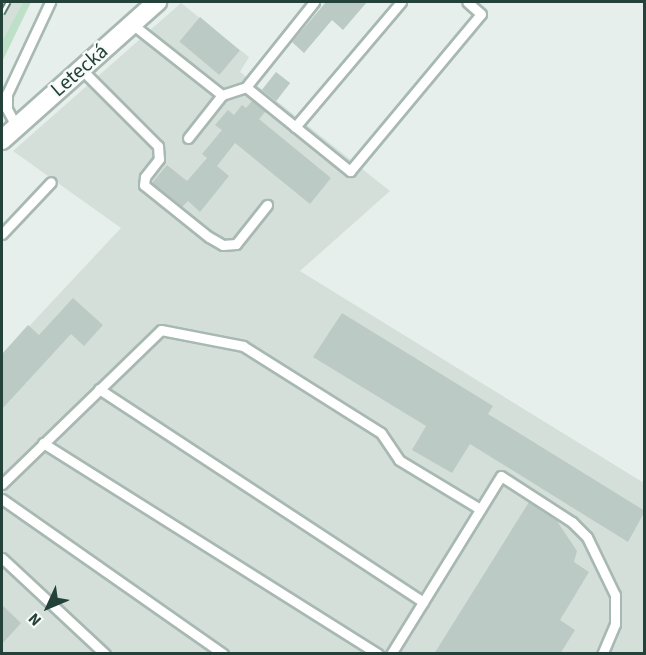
<!DOCTYPE html>
<meta charset="utf-8">
<style>
body{margin:0}
#map{position:relative;width:646px;height:655px;overflow:hidden;background:#e6efeb;font-family:"Source Sans 3",sans-serif}
div>[style]{position:absolute}
.built>*{inset:0;background:#d4dfda}
.green>*{inset:0;background:#bfe0c8}
.building>*{inset:0;background:#bbcac4;transform-origin:0 0}
.roads{filter:drop-shadow(2px 0 #a8b8b2) drop-shadow(-2px 0 #a8b8b2) drop-shadow(0 2px #a8b8b2) drop-shadow(0 -2px #a8b8b2)}
.service>*{height:9px;margin:-4.5px;padding:0 4.5px;transform-origin:4.5px;border-radius:4.5px;background:#fff}
.minor>*{height:18px;margin:-9px;padding:0 9px;transform-origin:9px;border-radius:9px;background:#fff}
.rail>*{height:7px;margin-top:-3.5px;transform-origin:0;background:repeating-linear-gradient(90deg,#f7fbf9 0 14px,#5f7d75 0 28px);box-sizing:border-box;border-block:2px solid #5f7d75}
span{translate:-50% -50%;white-space:nowrap;text-align:center;line-height:1.15;-webkit-text-stroke:4.5px #f7fbf9;paint-order:stroke}
.street-label{font-size:21px;color:#24423a}
.frame{position:absolute;inset:0;border:3px solid #24423a;pointer-events:none}
.north{position:absolute;left:18px;top:577px;width:60px;height:60px;-webkit-text-stroke:4px #f7fbf9;paint-order:stroke;rotate:226deg;font-size:16px;font-weight:700;line-height:24px;text-align:center;color:#24423a}
.north::after{content:'';display:block;margin:auto;width:21px;height:27px;background:#24423a;clip-path:polygon(50% 0,100% 100%,50% 72%,0 100%)}
</style>
<div id="map">
<div class="built">
<div style="clip-path:polygon(2px 2px,23px 2px,2px 41px)"></div>
<div style="clip-path:polygon(181px 3px,249px 57px,240px 72px,390px 191px,300px 271px,644px 483px,644px 653px,2px 654px,2px 355px,121px 228px,13px 151px)"></div>
</div>
<div class="green">
<div style="clip-path:polygon(23px 2px,31px 2px,2px 62px,2px 41px)"></div>
</div>
<div class="building">
<div style="clip-path:polygon(326px 2px,367px 2px,343px 30px,332px 20px,304px 53px,292px 42px)"></div>
<div style="left:200px;top:17px;width:52px;height:32px;rotate:40deg"></div>
<div style="left:276px;top:72px;width:18px;height:23px;rotate:38deg"></div>
<div style="clip-path:polygon(252px 101px,266px 111px,259px 119px,331px 178px,310px 204px,235px 143px,217px 166px,229px 176px,200px 212px,188px 201px,182px 207px,152px 183px,167px 165px,187px 181px,207px 158px,202px 154px,222px 130px,215px 125px,228px 110px,234px 115px,242px 105px,246px 108px)"></div>
<div style="clip-path:polygon(73px 298px,103px 325px,84px 346px,71px 334px,2px 409px,2px 354px,28px 325px,39px 335px)"></div>
<div style="clip-path:polygon(342px 313px,493px 406px,488px 414px,645px 511px,628px 542px,470px 444px,452px 473px,412px 450px,426px 426px,313px 357px)"></div>
<div style="clip-path:polygon(529px 502px,557px 521px,577px 551px,574px 562px,589px 572px,560px 620px,575px 630px,560px 654px,434px 654px)"></div>
<div style="clip-path:polygon(2px 605px,21px 623px,2px 644px)"></div>
</div>
<div class="roads">
<div class="service">
<div style="left:132px;top:24px;width:115px;rotate:38.3deg"></div>
<div style="left:222px;top:95px;width:25px;rotate:-18deg"></div>
<div style="left:246px;top:87px;width:109px;rotate:-51.3deg"></div>
<div style="left:81px;top:69px;width:109px;rotate:45deg"></div>
<div style="left:158px;top:146px;width:13px;rotate:86deg"></div>
<div style="left:159px;top:159px;width:23px;rotate:128deg"></div>
<div style="left:145px;top:177px;width:8px;rotate:97deg"></div>
<div style="left:144px;top:185px;width:83px;rotate:38.7deg"></div>
<div style="left:209px;top:237px;width:16px;rotate:30deg"></div>
<div style="left:223px;top:245px;width:13px;rotate:-4deg"></div>
<div style="left:236px;top:244px;width:50px;rotate:-51.5deg"></div>
<div style="left:246px;top:87px;width:134px;rotate:38.9deg"></div>
<div style="left:350px;top:171px;width:204px;rotate:-50.2deg"></div>
<div style="left:481px;top:14px;width:18px;rotate:-139deg"></div>
<div style="left:16px;top:126px;width:19px;rotate:-118deg"></div>
<div style="left:7px;top:109px;width:15px;rotate:-90deg"></div>
<div style="left:7px;top:94px;width:102px;rotate:-64.9deg"></div>
<div style="left:295px;top:127px;width:164px;rotate:-49.7deg"></div>
<div style="left:188px;top:138px;width:55px;rotate:-51.7deg"></div>
<div style="left:2px;top:234px;width:71px;rotate:-46.7deg"></div>
<div style="left:99px;top:389px;width:388px;rotate:33.3deg"></div>
<div style="left:43px;top:443px;width:396px;rotate:32.2deg"></div>
<div style="left:2px;top:484px;width:221px;rotate:-44.1deg"></div>
<div style="left:161px;top:330px;width:84px;rotate:11deg"></div>
<div style="left:243px;top:346px;width:163px;rotate:32.2deg"></div>
<div style="left:381px;top:433px;width:32px;rotate:56deg"></div>
<div style="left:399px;top:460px;width:95px;rotate:31.2deg"></div>
<div style="left:2px;top:499px;width:270px;rotate:35deg"></div>
<div style="left:2px;top:558px;width:141px;rotate:43deg"></div>
<div style="left:391px;top:654px;width:209px;rotate:-58.3deg"></div>
<div style="left:501px;top:476px;width:85px;rotate:32.9deg"></div>
<div style="left:572px;top:522px;width:21px;rotate:45deg"></div>
<div style="left:587px;top:537px;width:64px;rotate:64.2deg"></div>
<div style="left:615px;top:595px;width:29px;rotate:90deg"></div>
<div style="left:615px;top:624px;width:33px;rotate:113deg"></div>
</div>
<div class="minor">
<div style="left:2px;top:140px;width:208px;rotate:-41.7deg"></div>
</div>
</div>
<div class="rail">
<div style="left:2px;top:13px;width:13px;rotate:-61deg"></div>
</div>
<div class="street-label">
<span style="left:79px;top:70px;rotate:-41deg">Letecká</span>
</div>
<div class="frame"></div>
<div class="north">N</div>
</div>
